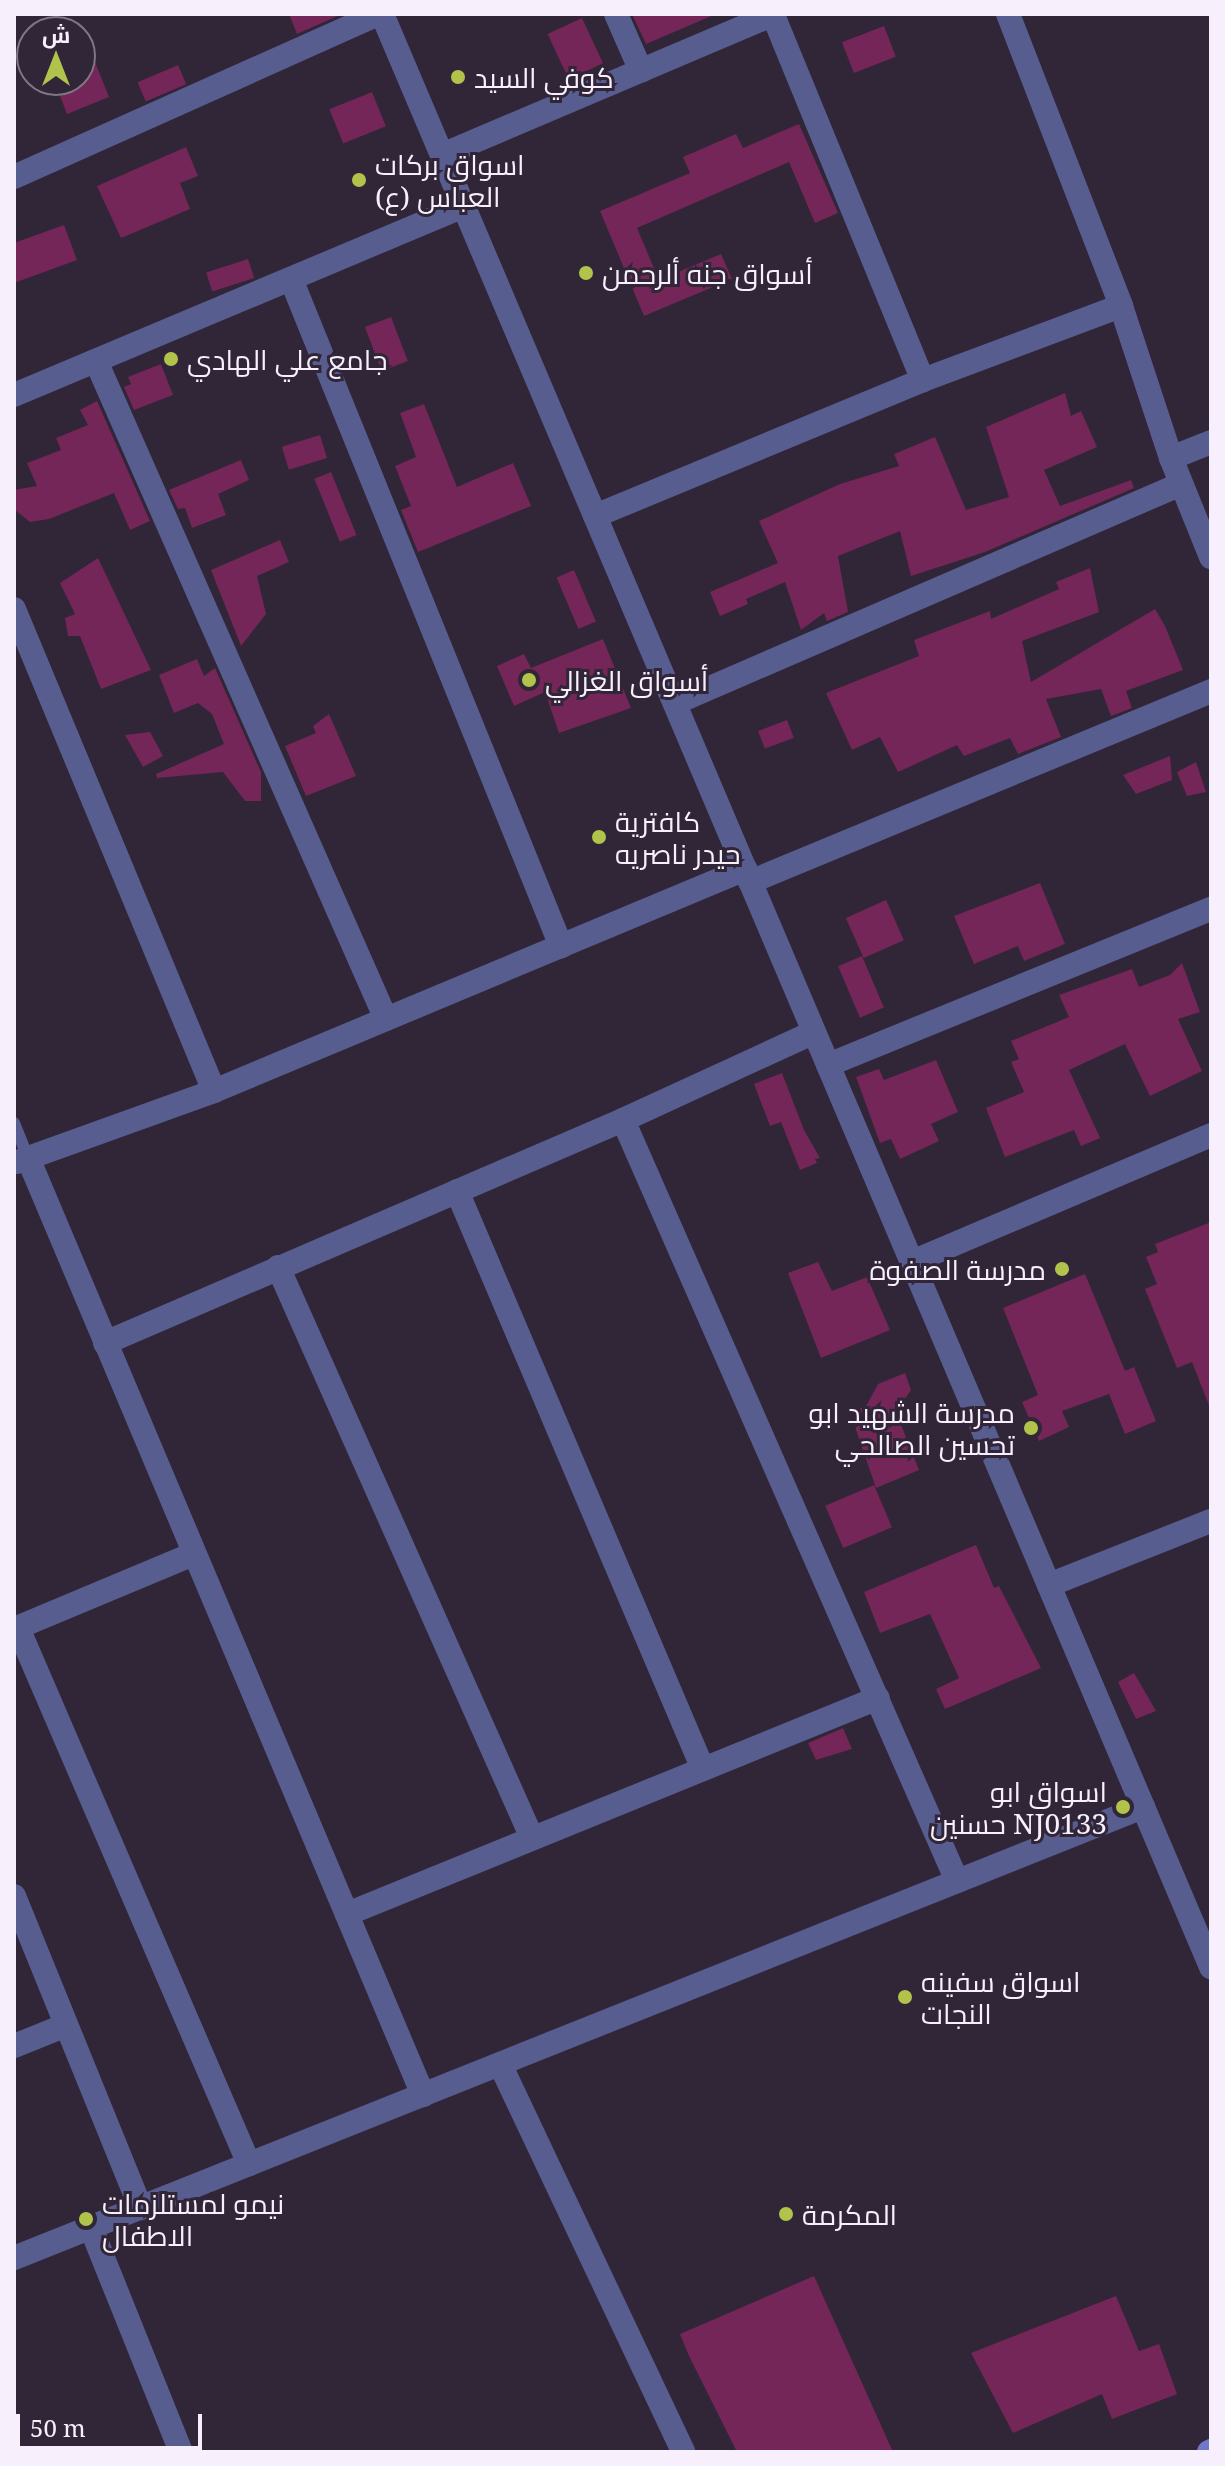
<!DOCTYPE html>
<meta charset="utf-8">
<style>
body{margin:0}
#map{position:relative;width:1225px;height:2466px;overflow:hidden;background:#312538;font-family:"Noto Serif",Cairo,serif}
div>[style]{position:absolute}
.building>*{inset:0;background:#732657;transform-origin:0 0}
.lane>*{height:12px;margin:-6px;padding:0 6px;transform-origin:6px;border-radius:6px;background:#585d90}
.street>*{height:24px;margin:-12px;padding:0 12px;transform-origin:12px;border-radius:12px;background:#585d90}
.secondary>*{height:24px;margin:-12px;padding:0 12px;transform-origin:12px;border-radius:12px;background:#7277c9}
.dots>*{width:22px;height:22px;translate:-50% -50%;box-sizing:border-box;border:4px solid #312538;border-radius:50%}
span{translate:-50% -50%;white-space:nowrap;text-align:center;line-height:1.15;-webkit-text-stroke:6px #312538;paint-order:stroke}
.poi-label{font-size:28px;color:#f7f0fc}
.left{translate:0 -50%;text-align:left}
.right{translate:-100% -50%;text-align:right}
.frame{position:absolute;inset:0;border:16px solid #f7f0fc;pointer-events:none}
.north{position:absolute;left:16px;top:16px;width:80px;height:80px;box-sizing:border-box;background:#312538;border:2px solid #807686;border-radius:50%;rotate:0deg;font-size:22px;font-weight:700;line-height:32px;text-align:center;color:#f7f0fc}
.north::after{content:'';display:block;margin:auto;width:28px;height:36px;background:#b2c34c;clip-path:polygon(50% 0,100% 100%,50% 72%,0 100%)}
.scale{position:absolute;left:16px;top:2414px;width:186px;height:36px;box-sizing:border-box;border:4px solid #f7f0fc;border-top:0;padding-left:10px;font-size:24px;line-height:28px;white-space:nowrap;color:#f7f0fc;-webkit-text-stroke:6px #312538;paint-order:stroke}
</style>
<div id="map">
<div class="building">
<div style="clip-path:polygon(289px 14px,342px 14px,297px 34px)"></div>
<div style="clip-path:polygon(632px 14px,716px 14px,646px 44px)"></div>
<div style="left:582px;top:18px;width:50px;height:38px;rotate:65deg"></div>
<div style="left:884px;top:26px;width:33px;height:45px;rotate:69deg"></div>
<div style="clip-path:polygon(81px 27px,109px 97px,67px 114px,54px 80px,80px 80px)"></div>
<div style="left:178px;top:65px;width:21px;height:44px;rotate:67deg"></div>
<div style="left:372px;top:92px;width:37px;height:46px;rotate:68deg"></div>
<div style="clip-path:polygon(799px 124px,838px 213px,815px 223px,789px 162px,637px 228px,659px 280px,721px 254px,732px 279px,644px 316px,600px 211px,690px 173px,683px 157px,736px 134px,743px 148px)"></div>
<div style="clip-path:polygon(186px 147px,198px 176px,180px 183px,190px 209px,121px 238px,97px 186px)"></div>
<div style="clip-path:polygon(64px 225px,77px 260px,14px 283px,14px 243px)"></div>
<div style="left:248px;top:259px;width:20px;height:44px;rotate:72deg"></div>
<div style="left:391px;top:317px;width:47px;height:28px;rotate:69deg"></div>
<div style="clip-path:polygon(161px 364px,173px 395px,134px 410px,124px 387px,131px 384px,128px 377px)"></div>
<div style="clip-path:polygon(1065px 393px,1071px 416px,1081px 411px,1097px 447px,1044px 470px,1060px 506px,1131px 480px,1134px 488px,985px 552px,911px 576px,900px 531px,838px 556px,848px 612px,827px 621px,824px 613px,801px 630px,785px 582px,746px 599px,748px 604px,720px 616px,710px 592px,778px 563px,759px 521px,840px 484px,899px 466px,894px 454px,935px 437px,966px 510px,1009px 497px,986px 427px)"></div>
<div style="clip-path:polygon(97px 401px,150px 521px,130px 530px,114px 493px,49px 519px,30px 522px,15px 510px,14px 503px,14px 490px,37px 486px,27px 463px,61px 450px,56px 438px,88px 425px,80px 410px)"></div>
<div style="clip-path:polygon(424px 404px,457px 487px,513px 463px,531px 506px,418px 552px,401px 510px,411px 506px,395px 466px,416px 457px,400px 413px)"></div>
<div style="left:320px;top:435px;width:24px;height:40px;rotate:73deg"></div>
<div style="clip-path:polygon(241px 460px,249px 480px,218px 494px,226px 515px,192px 528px,185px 508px,178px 509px,169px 490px)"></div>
<div style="left:331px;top:472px;width:68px;height:18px;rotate:68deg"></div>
<div style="clip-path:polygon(280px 540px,289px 562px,257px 576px,266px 614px,241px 646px,211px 570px)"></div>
<div style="clip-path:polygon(98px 558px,151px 670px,101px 689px,80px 636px,68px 636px,65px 618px,75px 614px,60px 583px)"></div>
<div style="clip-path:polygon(1090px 568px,1099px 612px,1022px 641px,1031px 682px,1155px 609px,1165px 626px,1183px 670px,1126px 691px,1132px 708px,1111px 716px,1101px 689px,1046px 699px,1061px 737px,1018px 754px,1010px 738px,964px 756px,957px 745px,898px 772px,880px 737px,852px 750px,826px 693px,919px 656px,914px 640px,990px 611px,991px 619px,1059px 589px,1056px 582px)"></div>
<div style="left:574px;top:570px;width:56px;height:19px;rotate:67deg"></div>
<div style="clip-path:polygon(603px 639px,631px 708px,559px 733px,545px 692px,514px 706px,497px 666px,524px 654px,531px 668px)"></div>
<div style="clip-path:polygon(197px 659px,204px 676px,215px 668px,261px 772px,261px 801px,245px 801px,223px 772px,157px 778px,156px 774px,224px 744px,212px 714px,198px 703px,174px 713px,159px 675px)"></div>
<div style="clip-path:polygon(329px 714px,356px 776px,306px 796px,285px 746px,316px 733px,313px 726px)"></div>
<div style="left:787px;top:720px;width:19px;height:31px;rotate:69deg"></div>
<div style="clip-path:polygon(150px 732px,163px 756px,143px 767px,125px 735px)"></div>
<div style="clip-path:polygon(1170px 756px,1172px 780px,1136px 794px,1123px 775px)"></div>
<div style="clip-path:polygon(1196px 762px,1206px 792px,1187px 796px,1177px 772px)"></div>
<div style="clip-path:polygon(1040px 883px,1065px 944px,1024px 961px,1018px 946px,974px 964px,954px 916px)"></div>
<div style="left:886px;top:900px;width:44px;height:44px;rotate:66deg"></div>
<div style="left:862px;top:956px;width:56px;height:26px;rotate:67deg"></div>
<div style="clip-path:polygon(1182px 963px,1200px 1012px,1178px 1019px,1202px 1071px,1150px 1096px,1125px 1044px,1069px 1070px,1100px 1138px,1081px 1146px,1074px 1130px,1005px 1157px,986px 1108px,1024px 1092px,1011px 1062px,1019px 1059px,1011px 1041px,1069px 1017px,1059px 995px,1132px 969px,1139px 987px,1170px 975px)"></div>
<div style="clip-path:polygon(936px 1060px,958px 1112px,931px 1124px,939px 1141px,900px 1159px,891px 1139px,880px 1143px,856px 1077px,879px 1069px,884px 1080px)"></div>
<div style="clip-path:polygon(782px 1073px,804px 1130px,820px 1158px,815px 1159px,817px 1163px,800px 1170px,781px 1122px,770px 1126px,754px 1084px)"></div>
<div style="clip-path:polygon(1211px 1222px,1211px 1408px,1210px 1408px,1192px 1362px,1177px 1368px,1145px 1289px,1157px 1284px,1146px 1257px,1158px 1252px,1155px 1244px)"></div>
<div style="clip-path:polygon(818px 1262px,832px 1291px,867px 1277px,890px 1330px,821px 1358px,788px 1273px)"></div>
<div style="clip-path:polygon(1085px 1274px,1125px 1371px,1134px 1367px,1156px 1421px,1125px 1434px,1109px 1394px,1062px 1411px,1069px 1427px,1039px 1441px,1022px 1402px,1038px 1395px,1003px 1308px)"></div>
<div style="clip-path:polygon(905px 1373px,911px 1390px,896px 1412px,919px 1470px,876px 1488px,855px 1427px,864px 1424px,860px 1408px,865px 1408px,878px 1384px)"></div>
<div style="left:874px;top:1485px;width:46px;height:53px;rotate:67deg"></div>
<div style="clip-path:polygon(976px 1545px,994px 1588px,999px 1586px,1041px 1668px,945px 1709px,936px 1689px,959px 1678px,930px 1614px,880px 1633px,864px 1592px)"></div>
<div style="clip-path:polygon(1134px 1673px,1156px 1711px,1136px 1719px,1118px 1682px)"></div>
<div style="clip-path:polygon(843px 1728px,852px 1749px,816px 1760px,808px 1743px)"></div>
<div style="clip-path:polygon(814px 2276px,893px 2452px,737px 2452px,689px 2356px,680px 2334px)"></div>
<div style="clip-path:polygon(1116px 2296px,1139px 2351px,1159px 2344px,1177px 2394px,1112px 2419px,1102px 2394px,1013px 2433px,971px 2353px)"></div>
</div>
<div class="lane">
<div style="left:14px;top:1123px;width:38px;rotate:68deg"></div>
</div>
<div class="street">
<div style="left:382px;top:14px;width:2122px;rotate:67deg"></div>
<div style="left:616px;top:14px;width:62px;rotate:66.3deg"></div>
<div style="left:1008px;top:14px;width:313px;rotate:68.8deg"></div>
<div style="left:1121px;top:306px;width:160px;rotate:71.8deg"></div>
<div style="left:1171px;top:458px;width:107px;rotate:68deg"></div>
<div style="left:773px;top:15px;width:395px;rotate:67.7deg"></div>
<div style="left:442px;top:155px;width:361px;rotate:-23deg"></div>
<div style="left:14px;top:177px;width:400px;rotate:-24.1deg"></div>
<div style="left:291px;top:279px;width:720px;rotate:67.96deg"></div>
<div style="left:96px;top:361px;width:719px;rotate:66.22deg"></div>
<div style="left:14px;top:395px;width:488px;rotate:-22.8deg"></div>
<div style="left:1171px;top:458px;width:43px;rotate:-21.8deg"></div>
<div style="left:595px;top:516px;width:355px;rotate:-22.5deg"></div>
<div style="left:923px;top:380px;width:211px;rotate:-20.5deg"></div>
<div style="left:14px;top:609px;width:522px;rotate:67.46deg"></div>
<div style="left:675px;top:703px;width:551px;rotate:-23.4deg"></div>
<div style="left:750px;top:882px;width:499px;rotate:-22.5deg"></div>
<div style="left:828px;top:1065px;width:414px;rotate:-22.2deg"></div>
<div style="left:623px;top:1120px;width:831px;rotate:66.3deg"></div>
<div style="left:28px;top:1158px;width:1017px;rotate:67.14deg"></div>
<div style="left:17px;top:1162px;width:209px;rotate:-19.8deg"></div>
<div style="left:214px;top:1091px;width:576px;rotate:-22.69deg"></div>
<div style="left:457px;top:1191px;width:628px;rotate:66.95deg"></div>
<div style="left:912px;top:1262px;width:325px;rotate:-23deg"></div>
<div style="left:278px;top:1267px;width:625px;rotate:66.02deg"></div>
<div style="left:105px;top:1343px;width:564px;rotate:-23.29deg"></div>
<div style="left:623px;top:1120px;width:210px;rotate:-24.7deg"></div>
<div style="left:1049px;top:1585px;width:174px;rotate:-21.6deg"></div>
<div style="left:18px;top:1628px;width:584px;rotate:66.69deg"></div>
<div style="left:14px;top:1629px;width:194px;rotate:-22.7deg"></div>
<div style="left:14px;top:1896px;width:337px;rotate:67.9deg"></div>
<div style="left:347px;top:1914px;width:573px;rotate:-22.14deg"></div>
<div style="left:14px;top:2046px;width:56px;rotate:-22deg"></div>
<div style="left:500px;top:2064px;width:429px;rotate:64.7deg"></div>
<div style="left:91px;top:2228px;width:241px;rotate:68.1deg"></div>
<div style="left:14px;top:2258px;width:1216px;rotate:-21.78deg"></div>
</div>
<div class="secondary">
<div style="left:1209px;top:2452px;width:2px;rotate:-27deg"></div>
</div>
<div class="dots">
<div style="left:458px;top:77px;background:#b2c34c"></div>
<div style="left:359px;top:180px;background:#b2c34c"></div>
<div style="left:586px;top:273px;background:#b2c34c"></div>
<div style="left:171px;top:359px;background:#b2c34c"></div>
<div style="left:529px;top:680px;background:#b2c34c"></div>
<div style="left:599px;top:837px;background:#b2c34c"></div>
<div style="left:1062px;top:1269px;background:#b2c34c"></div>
<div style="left:1031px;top:1428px;background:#b2c34c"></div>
<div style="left:1123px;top:1807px;background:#b2c34c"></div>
<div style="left:905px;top:1997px;background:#b2c34c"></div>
<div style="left:786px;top:2214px;background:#b2c34c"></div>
<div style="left:86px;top:2219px;background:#b2c34c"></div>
</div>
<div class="poi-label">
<span class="left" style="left:474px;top:77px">كوفي السيد</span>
<span class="left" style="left:375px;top:180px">اسواق بركات<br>العباس (ع)</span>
<span class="left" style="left:602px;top:273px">أسواق جنه ألرحمن</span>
<span class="left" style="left:187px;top:359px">جامع علي الهادي</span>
<span class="left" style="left:545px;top:680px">أسواق الغزالي</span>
<span class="left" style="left:615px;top:837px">كافترية<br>حيدر ناصريه</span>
<span class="right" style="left:1046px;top:1269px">مدرسة الصفوة</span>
<span class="right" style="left:1015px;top:1428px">مدرسة الشهيد ابو<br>تحسين الصالحي</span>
<span class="right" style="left:1107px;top:1807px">اسواق ابو<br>حسنين NJ0133</span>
<span class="left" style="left:921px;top:1997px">اسواق سفينه<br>النجات</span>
<span class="left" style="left:102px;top:2219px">نيمو لمستلزمات<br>الاطفال</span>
<span class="left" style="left:802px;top:2214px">المكرمة</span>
</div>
<div class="frame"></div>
<div class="north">ش</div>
<div class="scale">50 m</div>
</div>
